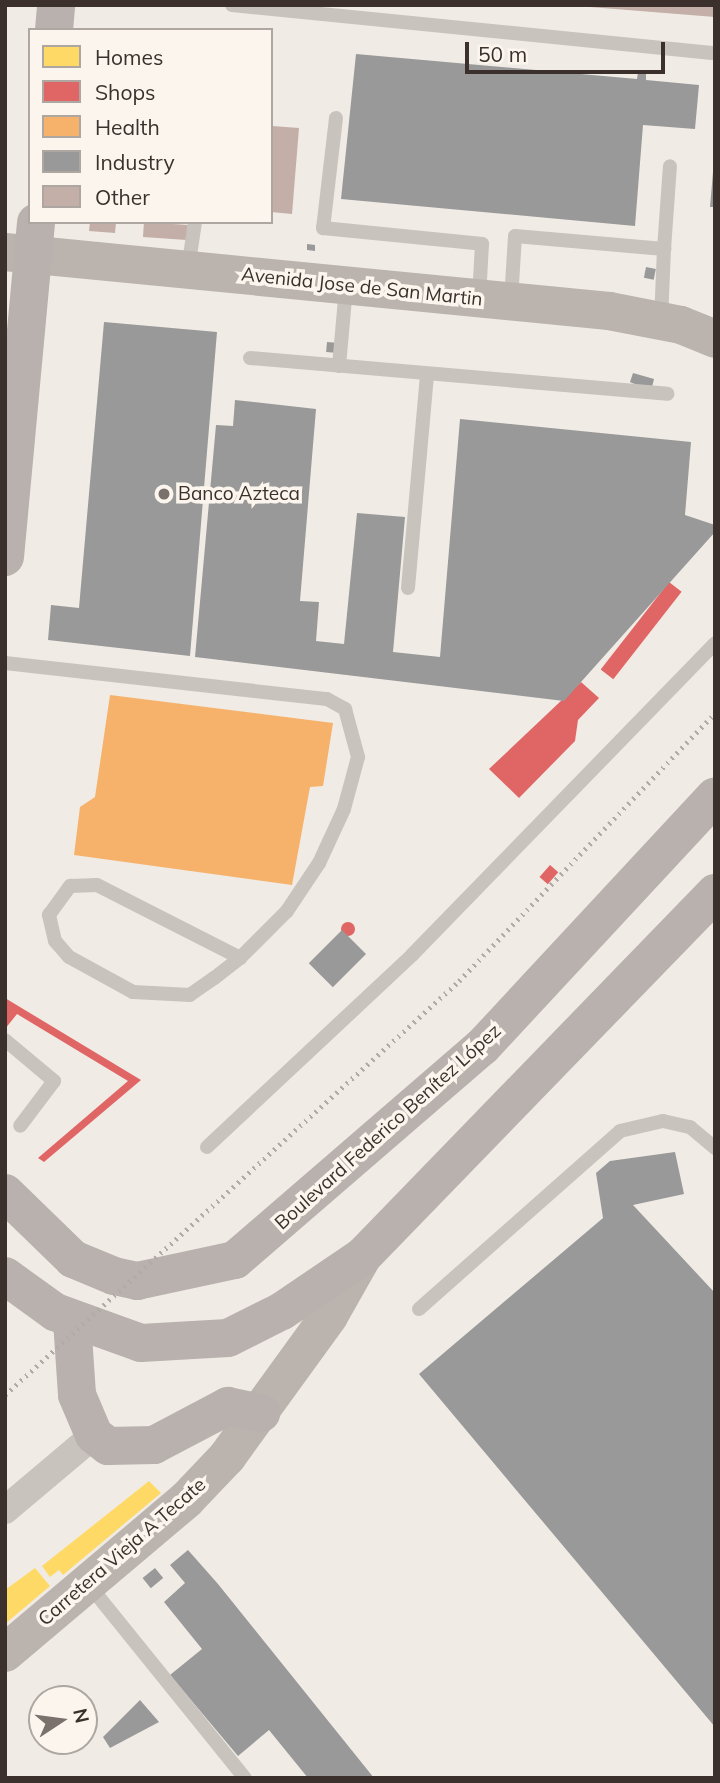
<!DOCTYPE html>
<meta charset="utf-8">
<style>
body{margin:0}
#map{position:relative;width:720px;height:1783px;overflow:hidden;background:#f0ebe5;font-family:Mulish,sans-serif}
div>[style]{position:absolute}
.homes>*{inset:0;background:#ffd966}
.shops>*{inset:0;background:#e06666;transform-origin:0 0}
.round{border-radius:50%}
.health>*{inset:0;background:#f6b26b}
.industry>*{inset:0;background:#999;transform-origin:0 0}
.building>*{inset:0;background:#c3afa7;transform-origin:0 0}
.lane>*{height:14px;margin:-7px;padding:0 7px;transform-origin:7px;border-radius:7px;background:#c9c3be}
.street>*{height:28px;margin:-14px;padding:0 14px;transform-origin:14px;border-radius:14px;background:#c9c3be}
.secondary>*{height:38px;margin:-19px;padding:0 19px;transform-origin:19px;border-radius:19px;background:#bab3ae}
.primary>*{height:38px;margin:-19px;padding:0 19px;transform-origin:19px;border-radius:19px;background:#b8b1ad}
.rail>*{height:5px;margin-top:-2.5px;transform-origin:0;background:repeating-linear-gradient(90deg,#b1aca8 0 2px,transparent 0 7px)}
.dots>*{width:19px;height:19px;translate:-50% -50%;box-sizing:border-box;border:4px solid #fbf5ee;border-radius:50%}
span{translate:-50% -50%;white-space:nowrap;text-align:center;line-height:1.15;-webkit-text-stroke:7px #fbf5ee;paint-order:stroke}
.street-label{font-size:19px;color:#3b302b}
.poi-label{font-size:19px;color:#3b302b}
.left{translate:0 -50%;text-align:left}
.frame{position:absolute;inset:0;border:7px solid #3b302b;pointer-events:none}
.legend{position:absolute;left:28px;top:28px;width:245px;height:196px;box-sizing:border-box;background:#fbf5ee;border:2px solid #aea6a0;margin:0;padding:9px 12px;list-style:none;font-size:21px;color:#3b302b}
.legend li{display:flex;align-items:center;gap:14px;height:35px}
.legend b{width:35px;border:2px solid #aea6a0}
.north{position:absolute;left:28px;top:1685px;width:70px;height:70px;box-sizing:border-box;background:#fbf5ee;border:2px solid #aea6a0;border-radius:50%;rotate:77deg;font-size:19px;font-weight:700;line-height:28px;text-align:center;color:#3b302b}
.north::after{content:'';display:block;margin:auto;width:24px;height:32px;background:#7a716c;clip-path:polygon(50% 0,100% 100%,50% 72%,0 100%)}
.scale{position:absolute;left:465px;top:42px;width:200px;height:32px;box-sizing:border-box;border:4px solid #3b302b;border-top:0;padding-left:9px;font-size:21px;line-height:24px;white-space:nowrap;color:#3b302b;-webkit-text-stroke:5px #fbf5ee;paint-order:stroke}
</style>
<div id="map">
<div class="homes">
<div style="clip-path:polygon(149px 1481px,161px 1493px,63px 1575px,59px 1570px,50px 1577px,42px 1566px)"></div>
<div style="clip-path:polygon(35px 1568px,50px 1586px,5px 1624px,5px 1590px)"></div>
</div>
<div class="shops">
<div style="left:669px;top:582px;width:16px;height:111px;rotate:38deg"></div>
<div style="clip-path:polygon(581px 682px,599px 698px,578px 720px,575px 741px,519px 798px,489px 769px)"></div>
<div style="left:550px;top:865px;width:11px;height:16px;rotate:41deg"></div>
<div class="round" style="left:341px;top:922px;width:14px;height:14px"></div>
<div style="clip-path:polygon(5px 998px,141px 1080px,44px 1162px,38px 1158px,128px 1081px,17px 1014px,5px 1029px)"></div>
</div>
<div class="health">
<div style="clip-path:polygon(110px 695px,333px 723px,323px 786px,310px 787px,292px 885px,74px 855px,80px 807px,95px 797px)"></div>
</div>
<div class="industry">
<div style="clip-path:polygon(356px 54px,637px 79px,638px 72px,646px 72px,646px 80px,699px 85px,695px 129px,643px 125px,635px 226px,341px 199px)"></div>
<div style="clip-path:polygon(713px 172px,715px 172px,715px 207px,710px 207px)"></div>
<div style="clip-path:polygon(307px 244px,315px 245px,315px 251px,307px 250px)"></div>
<div style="left:646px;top:267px;width:10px;height:11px;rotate:11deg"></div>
<div style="clip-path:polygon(104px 322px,217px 332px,190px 656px,48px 640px,51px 605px,79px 608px)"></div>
<div style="left:327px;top:342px;width:12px;height:10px;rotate:5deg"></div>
<div style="clip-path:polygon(633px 373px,654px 379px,651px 391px,630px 382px)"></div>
<div style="clip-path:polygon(235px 400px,316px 409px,300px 601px,319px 602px,316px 641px,344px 644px,357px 513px,405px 517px,393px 652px,440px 657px,460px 419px,691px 442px,685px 515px,715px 525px,715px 532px,564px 701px,195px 657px,216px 425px,233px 426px)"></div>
<div style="left:342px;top:930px;width:34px;height:47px;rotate:45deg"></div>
<div style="clip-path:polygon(675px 1152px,684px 1194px,633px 1205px,715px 1293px,715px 1727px,419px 1374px,603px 1218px,596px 1173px,610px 1161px)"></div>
<div style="clip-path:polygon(188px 1550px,218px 1584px,374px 1778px,308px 1778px,269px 1730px,238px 1756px,170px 1675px,202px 1649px,164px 1602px,185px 1583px,170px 1565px)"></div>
<div style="left:155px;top:1568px;width:13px;height:16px;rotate:51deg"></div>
<div style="clip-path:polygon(140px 1700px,159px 1722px,110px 1748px,103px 1737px)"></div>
</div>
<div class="building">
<div style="clip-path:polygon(590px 5px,715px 5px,715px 17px,590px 7px)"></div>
<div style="clip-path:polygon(272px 126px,299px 128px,292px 214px,271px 212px)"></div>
<div style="clip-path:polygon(90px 222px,116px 222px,115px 233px,89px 231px)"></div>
<div style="left:144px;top:222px;width:44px;height:15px;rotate:4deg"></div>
</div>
<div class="lane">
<div style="left:232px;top:5px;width:485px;rotate:5.7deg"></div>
<div style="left:336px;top:118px;width:111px;rotate:96.7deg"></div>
<div style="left:323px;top:228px;width:160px;rotate:5.7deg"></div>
<div style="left:482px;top:244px;width:53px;rotate:93.2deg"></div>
<div style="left:664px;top:249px;width:83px;rotate:-85.9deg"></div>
<div style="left:188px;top:269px;width:48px;rotate:-81.5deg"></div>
<div style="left:511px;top:300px;width:64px;rotate:-86.4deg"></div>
<div style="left:515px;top:236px;width:150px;rotate:5deg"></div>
<div style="left:664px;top:249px;width:71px;rotate:92.4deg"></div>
<div style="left:250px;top:358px;width:419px;rotate:4.9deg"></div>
<div style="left:339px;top:366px;width:79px;rotate:-84.9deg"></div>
<div style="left:408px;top:588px;width:215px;rotate:-84.9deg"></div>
<div style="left:5px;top:663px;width:324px;rotate:6.4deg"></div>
<div style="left:327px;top:699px;width:21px;rotate:29deg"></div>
<div style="left:345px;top:709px;width:50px;rotate:74.8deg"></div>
<div style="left:358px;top:757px;width:54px;rotate:105.1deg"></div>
<div style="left:344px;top:809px;width:60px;rotate:114.8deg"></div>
<div style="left:319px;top:863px;width:58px;rotate:123.7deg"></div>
<div style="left:287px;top:911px;width:66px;rotate:135deg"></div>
<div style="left:240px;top:958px;width:33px;rotate:142deg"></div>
<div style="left:214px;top:978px;width:29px;rotate:145deg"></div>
<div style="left:190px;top:995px;width:57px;rotate:-177deg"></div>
<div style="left:133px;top:992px;width:73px;rotate:-151.3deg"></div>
<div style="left:69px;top:957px;width:21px;rotate:-131deg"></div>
<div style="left:55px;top:941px;width:27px;rotate:-103deg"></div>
<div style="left:49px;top:915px;width:36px;rotate:-54deg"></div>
<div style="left:70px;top:886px;width:27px;rotate:-2deg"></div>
<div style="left:97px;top:885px;width:161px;rotate:27deg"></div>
<div style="left:5px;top:1040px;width:64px;rotate:39.9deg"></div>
<div style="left:54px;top:1081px;width:56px;rotate:127.1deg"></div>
<div style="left:207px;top:1147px;width:281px;rotate:-43.1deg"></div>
<div style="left:412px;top:955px;width:435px;rotate:-45.8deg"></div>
<div style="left:419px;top:1309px;width:268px;rotate:-41.5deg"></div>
<div style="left:620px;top:1131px;width:44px;rotate:-13.1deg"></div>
<div style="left:663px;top:1121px;width:28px;rotate:13deg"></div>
<div style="left:690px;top:1127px;width:33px;rotate:40deg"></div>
<div style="left:89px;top:1585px;width:248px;rotate:51.1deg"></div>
</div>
<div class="street">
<div style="left:5px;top:1510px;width:116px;rotate:-40.1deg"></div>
</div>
<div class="secondary">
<div style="left:5px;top:252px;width:607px;rotate:5.58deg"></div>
<div style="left:609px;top:311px;width:73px;rotate:11deg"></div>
<div style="left:681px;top:325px;width:37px;rotate:22deg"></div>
<div style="left:5px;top:1653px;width:238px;rotate:-40.2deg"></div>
<div style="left:187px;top:1499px;width:58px;rotate:-46.4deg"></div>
<div style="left:227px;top:1457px;width:174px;rotate:-54.1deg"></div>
<div style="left:329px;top:1316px;width:69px;rotate:-60.5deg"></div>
</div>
<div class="primary">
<div style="left:54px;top:30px;width:25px;rotate:-85deg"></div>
<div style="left:5px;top:557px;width:336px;rotate:-84.7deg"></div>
<div style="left:5px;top:1193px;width:95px;rotate:44.1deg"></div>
<div style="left:73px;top:1259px;width:44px;rotate:22.5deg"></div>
<div style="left:114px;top:1276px;width:24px;rotate:12deg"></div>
<div style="left:137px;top:1281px;width:100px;rotate:-12.1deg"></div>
<div style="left:235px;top:1260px;width:326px;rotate:-40.8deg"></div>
<div style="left:482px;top:1047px;width:342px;rotate:-47.1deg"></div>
<div style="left:5px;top:1276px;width:62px;rotate:35.8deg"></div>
<div style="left:55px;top:1312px;width:91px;rotate:19.8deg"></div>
<div style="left:141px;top:1343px;width:87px;rotate:-3.3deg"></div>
<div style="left:228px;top:1338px;width:60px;rotate:-26.6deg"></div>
<div style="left:282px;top:1311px;width:98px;rotate:-34.2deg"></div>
<div style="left:363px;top:1256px;width:506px;rotate:-45.88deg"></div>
<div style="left:72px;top:1321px;width:74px;rotate:86.1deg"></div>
<div style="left:77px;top:1395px;width:43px;rotate:67deg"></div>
<div style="left:94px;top:1435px;width:18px;rotate:38deg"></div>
<div style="left:108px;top:1446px;width:46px;rotate:-1.2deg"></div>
<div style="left:154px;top:1445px;width:84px;rotate:-27.8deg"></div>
<div style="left:228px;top:1406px;width:34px;rotate:12deg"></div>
</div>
<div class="rail">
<div style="left:5px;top:1395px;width:614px;rotate:-42.36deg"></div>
<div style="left:459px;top:981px;width:371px;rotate:-46.3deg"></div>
</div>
<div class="dots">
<div style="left:164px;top:494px;background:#7a716c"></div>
</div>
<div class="street-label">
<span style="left:362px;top:287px;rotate:6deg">Avenida Jose de San Martin</span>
<span style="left:388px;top:1127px;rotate:-42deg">Boulevard Federico Benítez López</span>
<span style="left:122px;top:1552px;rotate:-41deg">Carretera Vieja A Tecate</span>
</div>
<div class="poi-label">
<span class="left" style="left:178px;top:494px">Banco Azteca</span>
</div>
<div class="frame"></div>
<ul class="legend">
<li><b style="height:19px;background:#ffd966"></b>Homes</li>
<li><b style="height:19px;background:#e06666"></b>Shops</li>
<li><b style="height:19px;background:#f6b26b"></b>Health</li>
<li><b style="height:19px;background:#999"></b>Industry</li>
<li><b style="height:19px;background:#c3afa7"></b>Other</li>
</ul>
<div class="north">N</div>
<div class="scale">50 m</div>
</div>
